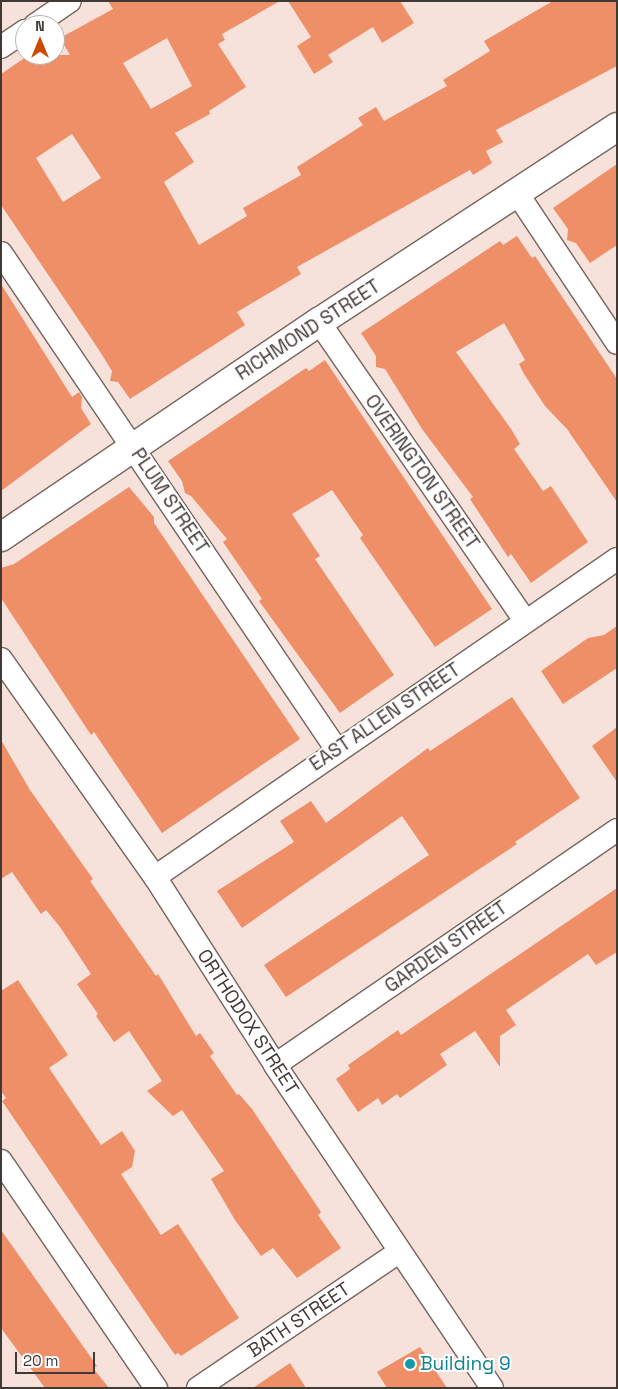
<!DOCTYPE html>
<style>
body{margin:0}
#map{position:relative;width:618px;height:1389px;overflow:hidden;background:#f6e2da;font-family:"Space Grotesk",sans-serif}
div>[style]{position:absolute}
.building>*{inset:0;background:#ef8f68}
.roads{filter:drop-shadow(1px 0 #76655e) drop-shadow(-1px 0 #76655e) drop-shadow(0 1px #76655e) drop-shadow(0 -1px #76655e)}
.street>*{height:22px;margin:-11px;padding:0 11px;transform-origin:11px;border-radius:11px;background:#fff}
.secondary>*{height:28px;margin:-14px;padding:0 14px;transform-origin:14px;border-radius:14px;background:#fff}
.dots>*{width:14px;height:14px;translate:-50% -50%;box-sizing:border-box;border:2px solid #fff;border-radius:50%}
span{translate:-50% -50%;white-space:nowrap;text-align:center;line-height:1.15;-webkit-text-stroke:4px #fff;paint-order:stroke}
.street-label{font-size:19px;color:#413936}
.culture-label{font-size:19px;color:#0d838f}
.left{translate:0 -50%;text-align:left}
.frame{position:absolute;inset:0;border:2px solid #413936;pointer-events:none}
.north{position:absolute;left:15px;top:15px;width:50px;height:50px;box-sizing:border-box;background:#fff;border:1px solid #b3b0af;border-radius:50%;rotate:0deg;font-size:14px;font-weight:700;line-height:20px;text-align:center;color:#413936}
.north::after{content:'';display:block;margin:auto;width:18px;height:22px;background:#cd4802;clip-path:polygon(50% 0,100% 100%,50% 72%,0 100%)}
.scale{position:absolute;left:15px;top:1352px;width:80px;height:22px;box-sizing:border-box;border:2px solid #413936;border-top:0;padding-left:6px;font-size:15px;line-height:18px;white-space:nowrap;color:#413936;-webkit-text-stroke:4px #fff;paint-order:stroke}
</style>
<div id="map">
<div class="building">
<div style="clip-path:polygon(evenodd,108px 1px,280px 1px,222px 34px,225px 40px,218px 44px,246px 87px,209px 111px,210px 114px,175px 133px,194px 162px,164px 182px,199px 245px,247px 216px,243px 208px,301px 175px,297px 167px,363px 125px,358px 118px,376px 107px,384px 121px,447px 86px,443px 80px,490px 51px,484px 41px,553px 1px,617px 1px,617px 66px,496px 130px,503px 142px,486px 151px,492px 163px,473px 175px,470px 170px,297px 267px,301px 274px,237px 312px,245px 325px,130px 399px,118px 382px,110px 381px,112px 371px,97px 347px,1px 205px,1px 74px,29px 55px,70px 55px,60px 38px,113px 9px,108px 1px,167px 38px,192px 86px,151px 109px,123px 63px,167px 38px,108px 1px,72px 134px,101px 178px,63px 202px,36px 158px,72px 134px)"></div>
<div style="clip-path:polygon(288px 1px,400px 1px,414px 23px,382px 43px,373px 27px,328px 55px,333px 62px,314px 74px,297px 46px,311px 37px)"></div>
<div style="clip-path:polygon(617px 164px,617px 245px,590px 263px,576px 243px,567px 240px,568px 229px,553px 208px)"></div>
<div style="clip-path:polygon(517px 236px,532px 258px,535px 256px,617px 379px,617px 502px,567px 429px,545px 406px,524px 374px,519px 364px,525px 360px,504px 323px,456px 352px,511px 429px,520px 444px,514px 449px,543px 491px,551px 486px,588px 542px,531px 583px,511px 554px,508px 557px,470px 499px,473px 497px,422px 429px,385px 369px,376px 367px,376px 356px,361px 333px,500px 241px,503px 245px)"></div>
<div style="clip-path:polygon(1px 284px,72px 397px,79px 392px,82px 397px,81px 408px,91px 424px,1px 491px)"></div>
<div style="clip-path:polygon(325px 360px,492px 609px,435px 647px,360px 538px,363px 535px,332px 490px,292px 514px,320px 556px,315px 559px,394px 675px,340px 713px,259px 601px,262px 599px,223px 542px,227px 539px,191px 496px,185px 493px,182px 481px,168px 461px,306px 368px,309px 371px)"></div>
<div style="clip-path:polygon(129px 487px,154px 517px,154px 523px,300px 739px,162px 833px,94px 732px,91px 735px,1px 598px,1px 568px,14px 564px)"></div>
<div style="clip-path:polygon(617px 626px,617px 668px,563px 704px,541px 671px,588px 638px,604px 635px)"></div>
<div style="clip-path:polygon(512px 697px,580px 798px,515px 842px,517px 844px,286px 997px,264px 965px,429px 855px,402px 816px,242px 928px,217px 891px,294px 842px,280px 821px,311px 801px,326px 823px,428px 748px,430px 751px)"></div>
<div style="clip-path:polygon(617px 727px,617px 782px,592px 746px)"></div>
<div style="clip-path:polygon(1px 740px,30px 790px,93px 879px,90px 881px,156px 976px,158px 974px,196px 1036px,200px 1033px,214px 1053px,210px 1056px,237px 1095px,239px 1094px,252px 1109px,321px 1212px,318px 1215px,341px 1248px,297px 1278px,273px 1248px,261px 1256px,235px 1220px,211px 1179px,224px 1171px,182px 1110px,173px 1116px,147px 1091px,162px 1081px,129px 1031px,114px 1042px,96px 1016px,98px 1014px,77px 984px,91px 974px,60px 927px,46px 910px,41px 914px,12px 872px,1px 879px)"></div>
<div style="clip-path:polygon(617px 888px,617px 952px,596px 965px,588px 954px,506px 1010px,516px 1025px,500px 1036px,500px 1067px,475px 1031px,440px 1054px,447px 1065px,400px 1098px,397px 1094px,382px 1105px,378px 1098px,358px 1112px,336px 1079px,350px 1069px,348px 1065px,398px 1030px,401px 1035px)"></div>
<div style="clip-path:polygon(18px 980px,68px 1055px,49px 1068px,101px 1145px,122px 1131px,135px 1151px,132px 1167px,121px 1174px,161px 1235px,178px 1224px,239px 1318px,181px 1356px,178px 1353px,175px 1355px,150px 1319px,2px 1101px,6px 1098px,1px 1091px,1px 991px)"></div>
<div style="clip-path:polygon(1px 1230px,97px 1366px,93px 1368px,109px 1388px,45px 1388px,1px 1328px)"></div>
<div style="clip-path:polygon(420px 1347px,447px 1388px,387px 1388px,377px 1372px)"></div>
<div style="clip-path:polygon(290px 1363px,306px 1388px,253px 1388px)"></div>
</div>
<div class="roads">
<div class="street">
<div style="left:35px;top:25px;width:42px;rotate:-34.4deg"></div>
<div style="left:1px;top:47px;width:29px;rotate:-34deg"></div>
<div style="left:517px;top:193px;width:180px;rotate:56.3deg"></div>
<div style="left:1px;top:253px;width:600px;rotate:55.94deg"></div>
<div style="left:319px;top:322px;width:363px;rotate:55.4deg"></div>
<div style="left:1px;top:659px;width:267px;rotate:54.8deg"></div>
<div style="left:155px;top:877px;width:223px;rotate:57.4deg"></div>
<div style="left:275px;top:1065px;width:389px;rotate:56.1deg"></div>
<div style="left:155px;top:877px;width:561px;rotate:-34.54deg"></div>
<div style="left:275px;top:1065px;width:415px;rotate:-34.5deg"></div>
<div style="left:1px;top:1161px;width:275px;rotate:55.7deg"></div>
<div style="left:198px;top:1388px;width:243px;rotate:-34.1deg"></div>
</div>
<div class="secondary">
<div style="left:1px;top:537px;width:384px;rotate:-34.1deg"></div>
<div style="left:319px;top:322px;width:356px;rotate:-33.2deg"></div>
</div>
</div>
<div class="dots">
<div style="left:410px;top:1364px;background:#0f9aa8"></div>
</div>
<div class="street-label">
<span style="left:308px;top:330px;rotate:-33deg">RICHMOND STREET</span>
<span style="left:422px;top:472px;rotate:55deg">OVERINGTON STREET</span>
<span style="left:170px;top:501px;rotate:56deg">PLUM STREET</span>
<span style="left:385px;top:717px;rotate:-34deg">EAST ALLEN STREET</span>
<span style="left:446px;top:947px;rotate:-35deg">GARDEN STREET</span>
<span style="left:248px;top:1022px;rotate:57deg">ORTHODOX STREET</span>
<span style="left:299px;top:1320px;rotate:-34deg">BATH STREET</span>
</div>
<div class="culture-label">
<span class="left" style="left:420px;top:1364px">Building 9</span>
</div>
<div class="frame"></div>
<div class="north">N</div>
<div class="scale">20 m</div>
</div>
